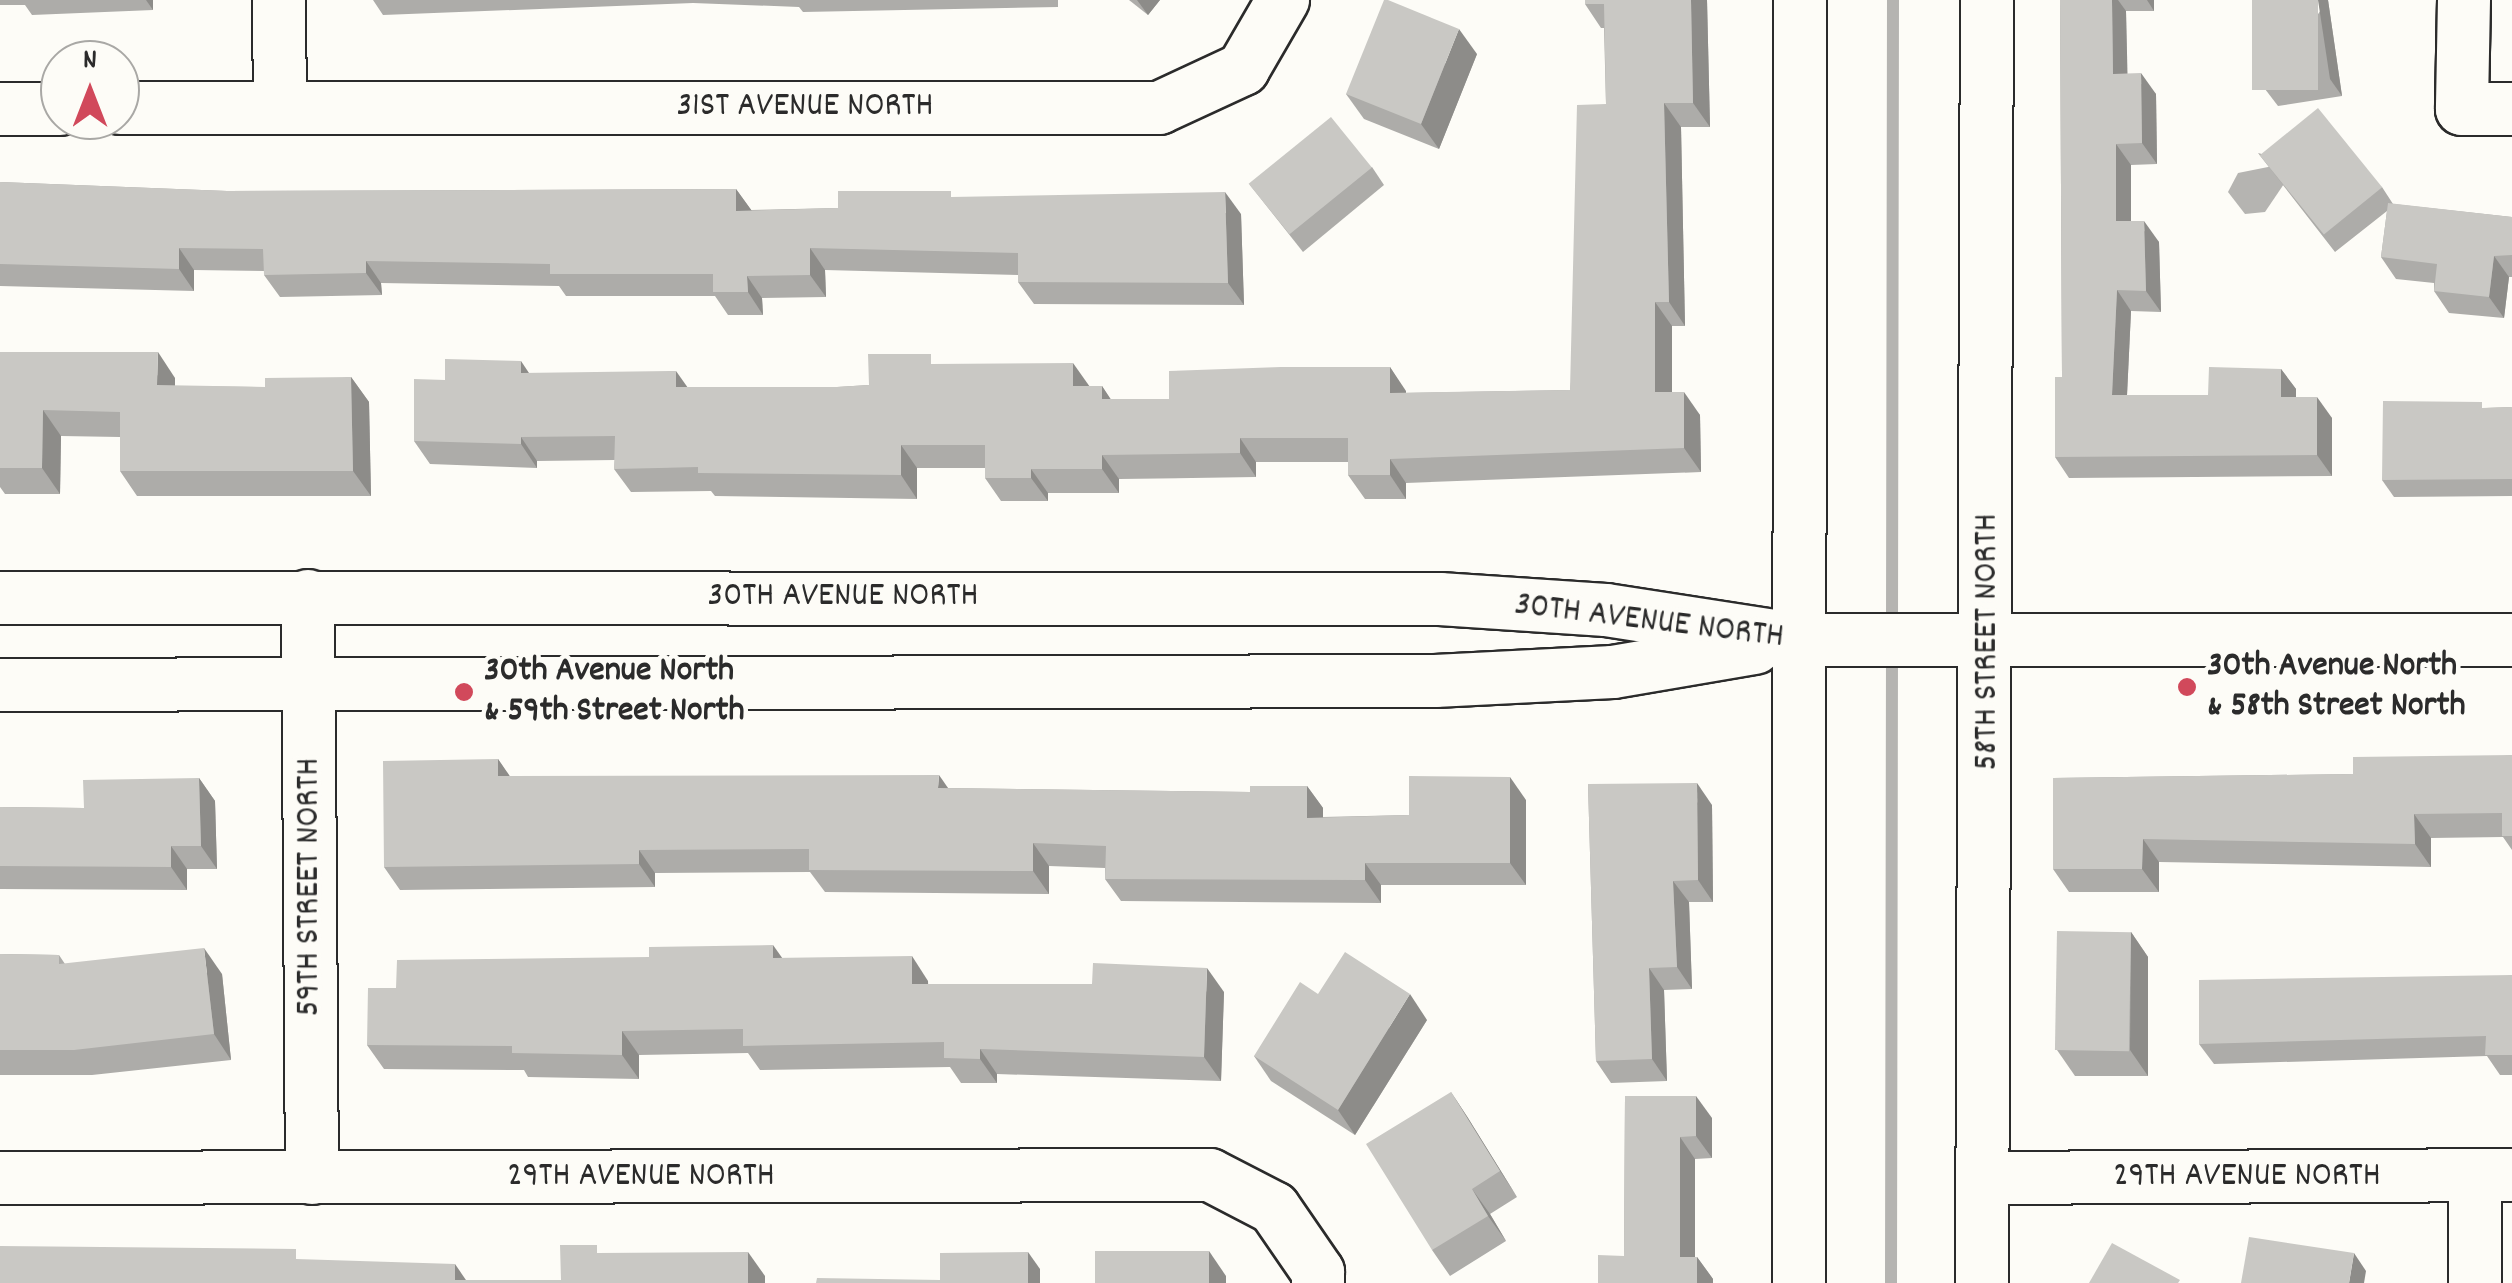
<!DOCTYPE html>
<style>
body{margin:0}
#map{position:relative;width:2512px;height:1283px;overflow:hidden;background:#fdfcf7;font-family:Dekko,sans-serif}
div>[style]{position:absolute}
.water>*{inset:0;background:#b5b4b1}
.stream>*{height:12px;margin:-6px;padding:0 6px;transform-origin:6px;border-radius:6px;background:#b5b4b1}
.roads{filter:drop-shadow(2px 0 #2b2b2b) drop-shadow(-2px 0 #2b2b2b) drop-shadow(0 2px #2b2b2b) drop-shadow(0 -2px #2b2b2b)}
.minor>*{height:52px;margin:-26px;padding:0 26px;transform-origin:26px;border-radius:26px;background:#fdfcf7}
.wall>*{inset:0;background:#adaca9}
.shaded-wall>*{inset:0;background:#8d8c89}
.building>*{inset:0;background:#c9c8c4;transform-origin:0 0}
.dots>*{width:28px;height:28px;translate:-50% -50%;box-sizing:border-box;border:5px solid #fdfcf7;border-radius:50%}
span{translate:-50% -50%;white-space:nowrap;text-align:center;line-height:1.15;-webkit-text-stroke:9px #fdfcf7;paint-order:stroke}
.street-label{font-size:35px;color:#2b2b2b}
.poi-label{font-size:35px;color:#2b2b2b;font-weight:700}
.left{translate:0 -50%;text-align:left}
.north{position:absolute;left:40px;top:40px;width:100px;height:100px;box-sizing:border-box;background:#fdfcf7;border:2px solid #a9a8a5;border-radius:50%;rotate:0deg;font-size:28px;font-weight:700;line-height:40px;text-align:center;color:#2b2b2b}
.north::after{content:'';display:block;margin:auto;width:35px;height:45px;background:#d1495b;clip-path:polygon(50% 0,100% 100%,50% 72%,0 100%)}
</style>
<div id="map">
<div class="water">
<div style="clip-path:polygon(2278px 165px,2288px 178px,2265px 212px,2245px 214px,2228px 192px,2238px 173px)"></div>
</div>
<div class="stream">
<div style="left:1892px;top:631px;width:631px;rotate:-89.91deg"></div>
<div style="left:1891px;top:1283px;width:632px;rotate:-89.91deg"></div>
</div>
<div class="roads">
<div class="minor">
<div style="left:279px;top:0;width:106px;rotate:89.5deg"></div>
<div style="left:2464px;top:0;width:109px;rotate:91.1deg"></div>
<div style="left:2462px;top:109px;width:50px"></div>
<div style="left:120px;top:108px;width:1039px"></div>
<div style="left:1159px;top:108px;width:93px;rotate:-24.9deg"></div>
<div style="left:1243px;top:69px;width:80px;rotate:-59.9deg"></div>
<div style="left:0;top:109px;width:60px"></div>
<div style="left:308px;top:596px;width:582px;rotate:89.61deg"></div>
<div style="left:0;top:598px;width:1440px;rotate:0.04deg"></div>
<div style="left:1440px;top:599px;width:166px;rotate:3.8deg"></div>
<div style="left:1606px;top:610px;width:196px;rotate:8.8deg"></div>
<div style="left:1800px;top:640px;width:712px"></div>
<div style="left:0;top:685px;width:1435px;rotate:-0.16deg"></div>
<div style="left:1435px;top:681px;width:178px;rotate:-2.9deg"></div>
<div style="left:1613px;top:672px;width:144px;rotate:-9.6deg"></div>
<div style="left:0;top:1178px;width:1210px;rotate:-0.14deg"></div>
<div style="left:1210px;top:1175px;width:72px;rotate:27.3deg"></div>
<div style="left:1274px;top:1208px;width:78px;rotate:55.5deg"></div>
<div style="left:1318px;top:1272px;width:11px;rotate:90deg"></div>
<div style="left:1982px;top:1178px;width:530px;rotate:-0.32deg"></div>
<div style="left:1799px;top:1283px;width:1283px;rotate:-89.96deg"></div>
<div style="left:1982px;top:1283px;width:1283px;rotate:-89.78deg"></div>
<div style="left:2475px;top:1283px;width:108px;rotate:-90deg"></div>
</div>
</div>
<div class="wall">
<div style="clip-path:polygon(0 0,153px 0,153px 10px,32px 15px,25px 5px,0 5px)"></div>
<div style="clip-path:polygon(373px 0,1058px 0,1058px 7px,803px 12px,799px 7px,693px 3px,383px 15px)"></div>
<div style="clip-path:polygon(1129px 0,1160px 0,1148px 15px)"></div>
<div style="clip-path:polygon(1707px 0,1710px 127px,1681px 127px,1685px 326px,1672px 326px,1672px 392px,1700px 415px,1701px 472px,1406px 483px,1406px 499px,1365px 499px,1348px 475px,1348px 462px,1256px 462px,1256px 477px,1119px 479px,1119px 493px,1048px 493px,1048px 501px,1001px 501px,985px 478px,985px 468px,917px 468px,917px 499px,715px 496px,711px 491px,631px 492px,614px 469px,615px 460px,537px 461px,537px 468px,430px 464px,414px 441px,445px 380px,529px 373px,687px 387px,837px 387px,869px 385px,938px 364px,1089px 386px,1102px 386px,1110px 399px,1169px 399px,1390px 367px,1406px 393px,1570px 390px,1606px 104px,1604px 28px,1601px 28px,1585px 4px)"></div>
<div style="clip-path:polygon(2060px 0,2154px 0,2154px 11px,2126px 11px,2127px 74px,2156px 94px,2157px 164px,2131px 165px,2131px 221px,2159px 242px,2161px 312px,2131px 311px,2127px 395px,2208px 395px,2281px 369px,2296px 389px,2296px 397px,2332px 418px,2332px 476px,2069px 478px,2055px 457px,2062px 377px)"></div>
<div style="clip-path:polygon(2328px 0,2342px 96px,2278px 106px,2265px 89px)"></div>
<div style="clip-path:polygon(1477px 54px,1439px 149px,1364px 119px,1346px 94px)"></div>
<div style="clip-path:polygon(2258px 153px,2382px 187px,2393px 204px,2512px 217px,2512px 277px,2509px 277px,2504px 318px,2449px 313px,2434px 291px,2434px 283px,2396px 279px,2381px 257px,2387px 211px,2335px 252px)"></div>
<div style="clip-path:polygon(1372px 167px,1384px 185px,1303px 252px,1250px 185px)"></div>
<div style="clip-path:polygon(0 182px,227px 191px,736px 189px,751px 210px,838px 208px,955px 197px,1241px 214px,1244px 305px,1034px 304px,1018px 282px,1018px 275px,825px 270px,826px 297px,762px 298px,763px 315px,728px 315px,715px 296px,566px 296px,559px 286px,381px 283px,382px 295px,280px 297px,264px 275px,264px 271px,194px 270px,194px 291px,0 286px)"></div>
<div style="clip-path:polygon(0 352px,175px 378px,175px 386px,265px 387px,351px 377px,369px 402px,371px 496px,137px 496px,120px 471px,120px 437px,61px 436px,60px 494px,5px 494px,0 487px)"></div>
<div style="clip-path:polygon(2512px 407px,2512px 496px,2394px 497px,2382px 480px,2486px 408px)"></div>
<div style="clip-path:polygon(2512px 755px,2512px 850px,2503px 837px,2431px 838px,2431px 867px,2159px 862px,2159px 892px,2069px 892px,2053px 869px,2053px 778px,2353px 774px)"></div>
<div style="clip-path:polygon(498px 759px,509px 776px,947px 788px,1250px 792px,1307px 786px,1323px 808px,1323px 817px,1409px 815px,1526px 800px,1526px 885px,1381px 885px,1381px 903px,1121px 901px,1105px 879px,1105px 868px,1049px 866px,1049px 894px,825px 892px,810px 872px,655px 873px,655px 887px,400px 890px,384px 867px)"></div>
<div style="clip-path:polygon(199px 778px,215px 801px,217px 869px,187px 869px,187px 890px,0 889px,0 807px,84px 808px)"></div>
<div style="clip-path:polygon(1588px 784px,1712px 805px,1713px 902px,1689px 902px,1692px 989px,1664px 990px,1667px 1081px,1611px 1083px,1596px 1061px)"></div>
<div style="clip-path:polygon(2131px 932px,2148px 957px,2148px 1076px,2075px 1076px,2057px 1050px)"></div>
<div style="clip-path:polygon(0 954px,59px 955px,65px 964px,222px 974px,231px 1060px,92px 1075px,0 1075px)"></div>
<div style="clip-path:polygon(782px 958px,928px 981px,928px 984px,1224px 992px,1221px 1081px,997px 1074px,997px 1083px,961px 1083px,950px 1067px,760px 1070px,748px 1053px,639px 1055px,639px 1079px,528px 1077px,524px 1070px,384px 1069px,367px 1045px,396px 988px)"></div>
<div style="clip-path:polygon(2512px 975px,2512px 1075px,2500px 1075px,2487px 1056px,2214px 1064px,2199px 1044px)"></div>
<div style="clip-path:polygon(1427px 1020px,1355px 1135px,1271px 1081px,1254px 1056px)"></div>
<div style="clip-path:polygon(1451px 1092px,1468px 1118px,1517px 1197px,1490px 1214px,1506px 1241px,1450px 1276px,1432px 1250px)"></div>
<div style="clip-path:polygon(1625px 1096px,1712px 1118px,1712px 1158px,1695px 1159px,1695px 1257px,1697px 1257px,1713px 1279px,1713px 1283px,1598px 1283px,1624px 1256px)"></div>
</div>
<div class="shaded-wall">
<div style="clip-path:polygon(146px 0,153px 0,153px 10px)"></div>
<div style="clip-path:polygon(1137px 0,1160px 0,1148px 15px)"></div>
<div style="clip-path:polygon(1691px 0,1707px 0,1710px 127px,1693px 103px)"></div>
<div style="clip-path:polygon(2112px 0,2118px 0,2126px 11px,2128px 95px,2113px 74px)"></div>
<div style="clip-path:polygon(2147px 0,2154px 0,2154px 11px)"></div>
<div style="clip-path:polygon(2318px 0,2328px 0,2342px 96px,2330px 79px)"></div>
<div style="clip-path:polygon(1459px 29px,1477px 54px,1439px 149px,1421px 124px)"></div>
<div style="clip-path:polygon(2141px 73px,2156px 94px,2157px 164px,2142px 143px)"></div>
<div style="clip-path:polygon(1664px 103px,1681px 127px,1685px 326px,1669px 302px)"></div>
<div style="clip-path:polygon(2116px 144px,2131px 165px,2131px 242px,2116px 221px)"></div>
<div style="clip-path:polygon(736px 189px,752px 211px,736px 211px)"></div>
<div style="clip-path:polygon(1225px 192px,1241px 214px,1244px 305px,1228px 283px)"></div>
<div style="clip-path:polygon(2144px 221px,2159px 242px,2161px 312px,2146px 291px)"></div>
<div style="clip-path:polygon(179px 248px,194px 270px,194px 291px,179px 269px)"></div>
<div style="clip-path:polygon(810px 248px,825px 270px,826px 297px,810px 275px)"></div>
<div style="clip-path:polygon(2494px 256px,2509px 277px,2504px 318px,2489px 297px)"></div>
<div style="clip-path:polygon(366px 261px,381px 283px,382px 295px,366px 273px)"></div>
<div style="clip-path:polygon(747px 276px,762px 298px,763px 315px,748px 292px)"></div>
<div style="clip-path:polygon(2117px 290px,2131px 311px,2126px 416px,2112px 395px)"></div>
<div style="clip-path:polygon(1655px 302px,1672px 326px,1672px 416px,1655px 392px)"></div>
<div style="clip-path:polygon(158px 352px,175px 378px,175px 410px,157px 385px)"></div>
<div style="clip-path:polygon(521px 361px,537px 385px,521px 373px)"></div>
<div style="clip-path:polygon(1073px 363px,1090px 387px,1073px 386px)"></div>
<div style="clip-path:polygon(1390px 367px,1406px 391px,1406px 416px,1390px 393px)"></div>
<div style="clip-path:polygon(2281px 369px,2296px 389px,2296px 417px,2281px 397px)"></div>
<div style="clip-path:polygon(676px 371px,693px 395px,676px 387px)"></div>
<div style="clip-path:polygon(351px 377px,369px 402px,371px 496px,353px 471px)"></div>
<div style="clip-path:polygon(1102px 386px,1118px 410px,1102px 399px)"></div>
<div style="clip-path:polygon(1684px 392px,1700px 415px,1701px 472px,1684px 448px)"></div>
<div style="clip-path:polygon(2317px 397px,2332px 418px,2332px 476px,2317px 455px)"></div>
<div style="clip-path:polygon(43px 410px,61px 436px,60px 494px,42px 468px)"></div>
<div style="clip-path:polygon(521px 437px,537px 461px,537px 468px,521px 444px)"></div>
<div style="clip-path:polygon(1240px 438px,1256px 462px,1256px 477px,1240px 453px)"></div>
<div style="clip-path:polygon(901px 445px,917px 468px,917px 499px,901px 475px)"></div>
<div style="clip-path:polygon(1102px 455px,1119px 479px,1119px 493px,1102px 469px)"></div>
<div style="clip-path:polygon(1390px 459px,1406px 483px,1406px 499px,1390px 475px)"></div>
<div style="clip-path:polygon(1031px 469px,1048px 493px,1048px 501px,1031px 478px)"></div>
<div style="clip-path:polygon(498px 759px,514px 782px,498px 776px)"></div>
<div style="clip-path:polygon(939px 775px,955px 798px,938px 788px)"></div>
<div style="clip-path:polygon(1510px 777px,1526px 800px,1526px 885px,1510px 863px)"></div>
<div style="clip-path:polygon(199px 778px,215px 801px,217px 869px,201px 846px)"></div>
<div style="clip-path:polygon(1697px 783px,1712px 805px,1713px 902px,1698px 880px)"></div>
<div style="clip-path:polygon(1307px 786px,1323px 808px,1323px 841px,1307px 818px)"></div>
<div style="clip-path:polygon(2414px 814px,2431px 838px,2431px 867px,2415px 844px)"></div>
<div style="clip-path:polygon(2143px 839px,2159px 862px,2159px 892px,2142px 869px)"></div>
<div style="clip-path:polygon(1033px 843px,1049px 866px,1049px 894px,1033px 871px)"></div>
<div style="clip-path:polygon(171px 846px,187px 869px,187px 890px,171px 867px)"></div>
<div style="clip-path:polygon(639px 850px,655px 873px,655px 887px,639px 864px)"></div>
<div style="clip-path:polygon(1365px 863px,1381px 885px,1381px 903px,1365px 880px)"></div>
<div style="clip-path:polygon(1673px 881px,1689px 902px,1692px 989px,1677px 967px)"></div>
<div style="clip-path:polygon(2131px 932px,2148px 957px,2148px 1076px,2130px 1050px)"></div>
<div style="clip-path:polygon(773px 945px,790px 969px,773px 958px)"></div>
<div style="clip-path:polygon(204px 948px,222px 974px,231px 1060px,214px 1034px)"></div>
<div style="clip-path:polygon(912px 956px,928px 981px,929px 1008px,912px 984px)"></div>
<div style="clip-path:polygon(1207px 968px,1224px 992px,1221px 1081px,1204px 1057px)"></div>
<div style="clip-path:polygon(1649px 968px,1664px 990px,1667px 1081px,1652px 1059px)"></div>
<div style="clip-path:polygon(1410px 994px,1427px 1020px,1355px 1135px,1338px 1110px)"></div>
<div style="clip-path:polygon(622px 1031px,639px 1055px,639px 1079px,622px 1055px)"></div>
<div style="clip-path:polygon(980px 1049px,997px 1074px,997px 1083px,980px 1059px)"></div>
<div style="clip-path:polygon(1451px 1092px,1468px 1118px,1517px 1197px,1500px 1171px)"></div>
<div style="clip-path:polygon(1696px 1096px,1712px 1118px,1712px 1158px,1696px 1136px)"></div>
<div style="clip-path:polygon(1680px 1137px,1695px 1159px,1695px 1279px,1680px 1257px)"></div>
<div style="clip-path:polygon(1472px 1189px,1490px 1214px,1506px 1241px,1488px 1216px)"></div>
<div style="clip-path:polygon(1209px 1251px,1226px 1276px,1226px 1283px,1209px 1283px)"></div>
<div style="clip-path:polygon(748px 1252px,765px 1276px,765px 1283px,748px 1283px)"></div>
<div style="clip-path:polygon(1028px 1252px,1040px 1269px,1040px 1283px,1028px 1283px)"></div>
<div style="clip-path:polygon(2354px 1253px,2366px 1271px,2364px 1283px,2349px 1283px)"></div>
<div style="clip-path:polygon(1697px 1257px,1713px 1279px,1713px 1283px,1697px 1283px)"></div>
<div style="clip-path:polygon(455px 1264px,468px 1283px,455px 1280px)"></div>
</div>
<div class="building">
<div style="clip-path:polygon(1384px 0,1388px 0,1459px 29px,1421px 124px,1346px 94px)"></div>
<div style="clip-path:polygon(1585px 0,1691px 0,1693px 103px,1664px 103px,1669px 302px,1655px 302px,1655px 392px,1684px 392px,1684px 448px,1390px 459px,1390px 475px,1348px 475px,1348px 438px,1240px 438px,1240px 453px,1102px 455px,1102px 469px,1031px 469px,1031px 478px,985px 478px,985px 445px,901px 445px,901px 475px,698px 473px,698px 467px,614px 469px,615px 436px,521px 437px,521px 444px,414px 441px,414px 379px,445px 380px,445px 359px,521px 361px,521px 373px,676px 371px,676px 387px,837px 387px,869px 385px,868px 354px,931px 354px,931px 364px,1073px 363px,1073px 386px,1102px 386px,1102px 399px,1169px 399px,1169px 371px,1281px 367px,1390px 367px,1390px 393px,1570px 390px,1577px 105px,1606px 104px,1604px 4px,1585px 4px)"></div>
<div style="clip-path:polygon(2060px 0,2112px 0,2113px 74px,2141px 73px,2142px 143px,2116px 144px,2116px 221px,2144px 221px,2146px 291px,2117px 290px,2112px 395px,2208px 395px,2209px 367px,2281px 369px,2281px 397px,2317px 397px,2317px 455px,2055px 457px,2055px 377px,2062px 377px)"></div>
<div style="left:2252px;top:0;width:66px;height:90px"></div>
<div style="left:2318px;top:108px;width:102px;height:75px;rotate:51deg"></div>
<div style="left:1331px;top:117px;width:65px;height:106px;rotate:51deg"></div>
<div style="clip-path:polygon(0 182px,227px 191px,736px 189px,736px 211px,838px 208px,838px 191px,951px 191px,951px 197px,1225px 192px,1228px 283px,1018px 282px,1018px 253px,810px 248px,810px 275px,747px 276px,748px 292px,713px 292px,713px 274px,550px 274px,550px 264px,366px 261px,366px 273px,264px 275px,263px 249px,179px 248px,179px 269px,0 264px)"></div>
<div style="clip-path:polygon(2388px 203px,2512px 217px,2512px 255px,2494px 256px,2489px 297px,2434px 291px,2437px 264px,2381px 257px)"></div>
<div style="clip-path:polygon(0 352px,158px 352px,157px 385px,265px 387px,265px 378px,351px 377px,353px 471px,120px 471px,120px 412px,43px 410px,42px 468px,0 468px)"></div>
<div style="clip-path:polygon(2383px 401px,2482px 402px,2482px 408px,2512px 407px,2512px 479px,2382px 480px)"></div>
<div style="clip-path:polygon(2512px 755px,2512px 836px,2502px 836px,2502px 813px,2414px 814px,2415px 844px,2143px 839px,2142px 869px,2053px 869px,2053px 778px,2353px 774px,2353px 757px)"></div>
<div style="clip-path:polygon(498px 759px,498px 776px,939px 775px,938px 788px,1250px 792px,1250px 786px,1307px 786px,1307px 818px,1409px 815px,1409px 776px,1510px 777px,1510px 863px,1365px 863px,1365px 880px,1105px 879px,1106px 846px,1033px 843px,1033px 871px,809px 870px,809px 849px,639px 850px,639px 864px,384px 867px,383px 761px)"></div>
<div style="clip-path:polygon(199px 778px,201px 846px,171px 846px,171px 867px,0 866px,0 807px,84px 808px,83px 780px)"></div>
<div style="clip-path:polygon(1697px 783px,1698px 880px,1673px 881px,1677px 967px,1649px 968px,1652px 1059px,1596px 1061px,1588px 784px)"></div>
<div style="left:2057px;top:931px;width:74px;height:119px;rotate:1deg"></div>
<div style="clip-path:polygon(773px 945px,773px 958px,912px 956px,912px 984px,1092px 984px,1093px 963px,1207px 968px,1204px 1057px,980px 1049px,980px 1059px,944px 1058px,944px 1042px,743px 1046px,743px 1029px,622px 1031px,622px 1055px,512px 1053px,512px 1046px,367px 1045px,368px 988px,396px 988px,397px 960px,649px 957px,649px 947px)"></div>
<div style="clip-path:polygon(204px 948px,214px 1034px,74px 1050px,0 1050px,0 954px,59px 955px,59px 964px)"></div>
<div style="clip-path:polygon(1345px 952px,1410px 994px,1338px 1110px,1254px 1056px,1300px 982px,1318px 994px)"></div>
<div style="clip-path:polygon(2512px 975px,2512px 1055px,2485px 1055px,2486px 1036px,2199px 1044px,2199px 980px)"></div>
<div style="clip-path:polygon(1451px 1092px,1500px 1171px,1472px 1189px,1488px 1216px,1432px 1250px,1366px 1144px)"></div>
<div style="clip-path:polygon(1625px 1096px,1696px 1096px,1696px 1136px,1680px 1137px,1680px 1257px,1697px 1257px,1697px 1283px,1598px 1283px,1598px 1255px,1624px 1256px)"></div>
<div style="clip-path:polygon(2249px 1237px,2354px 1253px,2349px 1283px,2241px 1283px)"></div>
<div style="clip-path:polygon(2112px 1243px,2180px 1280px,2178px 1283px,2089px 1283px)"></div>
<div style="clip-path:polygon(560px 1245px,597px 1245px,597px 1253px,748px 1252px,748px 1283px,0 1283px,0 1246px,296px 1249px,296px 1259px,455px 1264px,455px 1280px,561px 1280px)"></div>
<div style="left:1209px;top:1251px;width:32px;height:114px;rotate:90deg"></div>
<div style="clip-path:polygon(1028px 1252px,1028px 1283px,816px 1283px,817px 1278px,940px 1280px,940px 1253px)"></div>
</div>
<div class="dots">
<div style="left:2187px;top:687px;background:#d1495b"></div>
<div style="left:464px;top:692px;background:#d1495b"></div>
</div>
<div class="street-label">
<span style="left:805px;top:107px">31ST AVENUE NORTH</span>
<span style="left:843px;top:597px">30TH AVENUE NORTH</span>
<span style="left:1649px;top:622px;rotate:7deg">30TH AVENUE NORTH</span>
<span style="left:1988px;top:642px;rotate:-90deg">58TH STREET NORTH</span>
<span style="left:310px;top:887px;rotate:-90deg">59TH STREET NORTH</span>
<span style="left:641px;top:1177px">29TH AVENUE NORTH</span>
<span style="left:2247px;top:1177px">29TH AVENUE NORTH</span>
</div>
<div class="poi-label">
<span class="left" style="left:2207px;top:687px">30th Avenue North<br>&amp; 58th Street North</span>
<span class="left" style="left:484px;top:692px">30th Avenue North<br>&amp; 59th Street North</span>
</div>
<div class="north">N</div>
</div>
